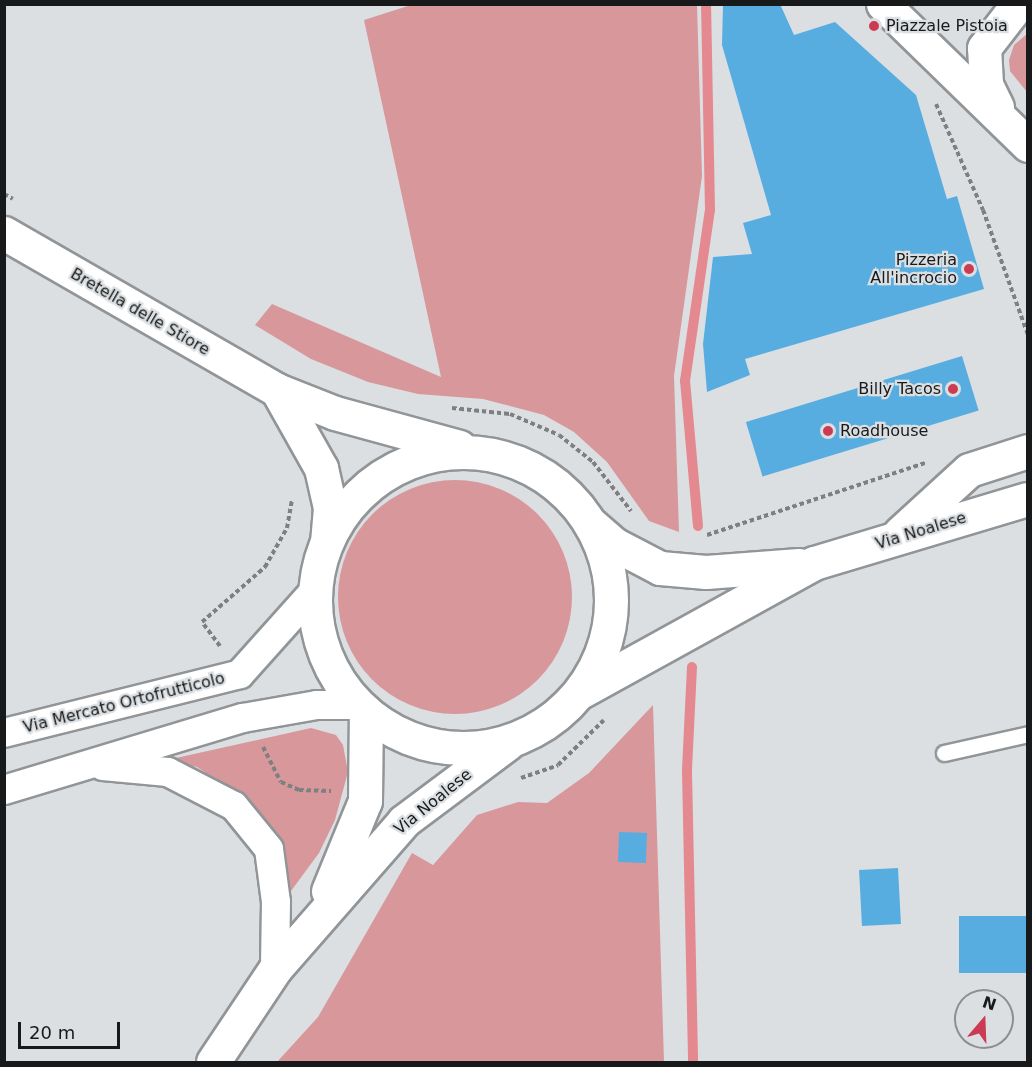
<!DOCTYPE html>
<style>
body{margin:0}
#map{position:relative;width:1032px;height:1067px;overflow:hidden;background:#dbdfe2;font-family:"DejaVu Sans",sans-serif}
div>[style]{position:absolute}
.green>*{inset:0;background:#d8979b}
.round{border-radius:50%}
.stream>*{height:10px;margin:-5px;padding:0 5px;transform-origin:5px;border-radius:5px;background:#e48990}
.building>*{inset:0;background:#58ade0;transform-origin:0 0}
.path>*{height:4px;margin-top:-2px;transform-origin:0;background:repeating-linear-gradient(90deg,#7d7f81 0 4.5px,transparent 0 7.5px)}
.roads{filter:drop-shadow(2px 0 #919597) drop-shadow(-2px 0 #919597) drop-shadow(0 2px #919597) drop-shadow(0 -2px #919597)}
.service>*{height:15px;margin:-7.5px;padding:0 7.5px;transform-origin:7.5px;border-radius:7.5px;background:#fff}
.minor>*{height:28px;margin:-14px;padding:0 14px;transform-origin:14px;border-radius:14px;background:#fff}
.primary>*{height:33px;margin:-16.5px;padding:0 16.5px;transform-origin:16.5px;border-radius:16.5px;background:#fff}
.primary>.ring{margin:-16.5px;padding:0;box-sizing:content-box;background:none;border:33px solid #fff;border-radius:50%}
.dots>*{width:16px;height:16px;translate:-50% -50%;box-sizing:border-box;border:3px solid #dbdfe2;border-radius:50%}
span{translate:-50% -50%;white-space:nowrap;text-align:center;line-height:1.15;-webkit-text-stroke:4.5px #dbdfe2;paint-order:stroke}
.poi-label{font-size:16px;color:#18191a}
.left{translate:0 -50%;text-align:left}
.right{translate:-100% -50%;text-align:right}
.street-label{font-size:16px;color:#18191a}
.frame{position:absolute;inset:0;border:6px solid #18191a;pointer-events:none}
.north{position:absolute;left:954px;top:989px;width:60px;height:60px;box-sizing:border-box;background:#dbdfe2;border:2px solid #8d9092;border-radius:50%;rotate:19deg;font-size:16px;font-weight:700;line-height:24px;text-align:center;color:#18191a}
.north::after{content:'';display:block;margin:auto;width:21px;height:27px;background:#cb3b54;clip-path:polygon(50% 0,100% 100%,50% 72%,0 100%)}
.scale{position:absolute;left:18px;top:1022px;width:102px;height:27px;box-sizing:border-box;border:3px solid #18191a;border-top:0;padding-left:8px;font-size:18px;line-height:21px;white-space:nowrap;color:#18191a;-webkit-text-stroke:4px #dbdfe2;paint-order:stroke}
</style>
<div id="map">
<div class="green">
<div style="clip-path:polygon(411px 5px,697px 5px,702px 176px,674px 376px,679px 532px,649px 521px,607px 462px,574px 432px,544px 415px,483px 399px,418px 394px,368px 382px,311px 359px,255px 325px,272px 304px,441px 377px,364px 20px)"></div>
<div style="clip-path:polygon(1027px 34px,1027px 92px,1010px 71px,1009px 60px,1014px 45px)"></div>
<div class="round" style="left:338px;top:480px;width:234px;height:234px"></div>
<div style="clip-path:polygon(653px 705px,664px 1062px,277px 1062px,318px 1017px,412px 853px,433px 865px,477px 815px,518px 802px,547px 803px,589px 773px)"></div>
<div style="clip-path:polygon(311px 728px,336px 735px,343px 745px,348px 772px,335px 820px,319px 853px,291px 891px,273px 831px,252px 804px,197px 767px,167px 760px)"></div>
</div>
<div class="stream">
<div style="left:698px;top:526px;width:146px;rotate:-95.1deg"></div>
<div style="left:685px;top:381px;width:173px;rotate:-81.7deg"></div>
<div style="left:710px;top:210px;width:206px;rotate:-91.1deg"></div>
<div style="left:692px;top:667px;width:104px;rotate:92.8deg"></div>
<div style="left:687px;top:771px;width:291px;rotate:88.8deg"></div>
</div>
<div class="building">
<div style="clip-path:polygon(723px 4px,780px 4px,794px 35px,835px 22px,916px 95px,947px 199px,957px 196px,984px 289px,745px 359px,750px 375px,707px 392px,703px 344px,713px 257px,752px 254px,743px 223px,771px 215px,722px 45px)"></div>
<div style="left:962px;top:356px;width:57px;height:226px;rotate:73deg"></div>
<div style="left:619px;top:832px;width:28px;height:30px;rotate:2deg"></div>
<div style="left:898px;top:868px;width:56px;height:39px;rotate:87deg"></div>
<div style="left:1028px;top:916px;width:57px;height:69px;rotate:90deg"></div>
</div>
<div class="path">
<div style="left:936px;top:104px;width:116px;rotate:66.1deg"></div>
<div style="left:983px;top:210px;width:133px;rotate:70.2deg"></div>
<div style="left:4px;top:194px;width:10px;rotate:29deg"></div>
<div style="left:452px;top:408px;width:58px;rotate:5.9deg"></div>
<div style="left:510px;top:414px;width:53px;rotate:23.2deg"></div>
<div style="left:559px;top:435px;width:43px;rotate:38.5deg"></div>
<div style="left:593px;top:462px;width:62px;rotate:52.2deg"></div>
<div style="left:707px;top:535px;width:230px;rotate:-18.3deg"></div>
<div style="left:220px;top:646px;width:30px;rotate:-127deg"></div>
<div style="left:202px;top:622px;width:84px;rotate:-41.1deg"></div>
<div style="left:265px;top:567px;width:45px;rotate:-60.6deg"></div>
<div style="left:287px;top:528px;width:28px;rotate:-80deg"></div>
<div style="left:263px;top:747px;width:39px;rotate:63deg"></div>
<div style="left:281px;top:782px;width:20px;rotate:24deg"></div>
<div style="left:299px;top:790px;width:32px;rotate:2deg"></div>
<div style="left:521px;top:778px;width:39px;rotate:-19deg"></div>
<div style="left:558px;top:765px;width:64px;rotate:-44.4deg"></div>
</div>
<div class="roads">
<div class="service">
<div style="left:944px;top:753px;width:86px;rotate:-12.7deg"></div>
</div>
<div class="minor">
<div style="left:4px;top:733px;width:243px;rotate:-14deg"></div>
<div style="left:240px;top:674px;width:113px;rotate:-48.2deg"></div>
<div style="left:103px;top:766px;width:65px;rotate:5.3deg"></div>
<div style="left:168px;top:772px;width:74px;rotate:27.3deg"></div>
<div style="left:234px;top:806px;width:55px;rotate:50.9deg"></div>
<div style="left:269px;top:849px;width:53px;rotate:82.5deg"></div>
<div style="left:276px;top:902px;width:67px;rotate:90.9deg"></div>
<div style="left:4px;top:790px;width:250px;rotate:-16.8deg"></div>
<div style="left:243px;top:718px;width:75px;rotate:-10deg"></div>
<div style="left:317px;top:705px;width:42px"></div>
</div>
<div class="primary">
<div style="left:883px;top:4px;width:202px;rotate:44.2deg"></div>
<div style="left:997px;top:107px;width:25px;rotate:-116deg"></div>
<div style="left:986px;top:84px;width:36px;rotate:-93deg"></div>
<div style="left:984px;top:48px;width:56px;rotate:-52.3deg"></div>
<div style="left:4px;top:233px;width:315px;rotate:29.9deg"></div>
<div style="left:277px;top:390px;width:62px;rotate:21.6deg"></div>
<div style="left:335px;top:413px;width:129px;rotate:15.3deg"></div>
<div style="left:277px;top:390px;width:90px;rotate:60.6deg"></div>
<div style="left:321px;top:468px;width:41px;rotate:77.3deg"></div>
<div style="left:330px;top:508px;width:32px;rotate:95deg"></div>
<div class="ring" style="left:315px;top:452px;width:263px;height:263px"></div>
<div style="left:592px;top:525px;width:29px;rotate:41deg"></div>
<div style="left:614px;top:544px;width:52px;rotate:27.6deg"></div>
<div style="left:660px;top:568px;width:46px;rotate:5deg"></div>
<div style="left:706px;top:572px;width:93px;rotate:-4.3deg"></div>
<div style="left:900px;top:533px;width:93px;rotate:-42.4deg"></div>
<div style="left:969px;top:470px;width:62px;rotate:-17.9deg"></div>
<div style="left:582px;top:691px;width:265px;rotate:-28.9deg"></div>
<div style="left:814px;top:563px;width:223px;rotate:-16.7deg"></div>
<div style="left:328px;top:891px;width:97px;rotate:-67.7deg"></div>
<div style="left:365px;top:801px;width:89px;rotate:-89.4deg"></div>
<div style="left:213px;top:1062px;width:112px;rotate:-56.3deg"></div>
<div style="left:275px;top:969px;width:196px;rotate:-48.9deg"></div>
<div style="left:404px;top:821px;width:129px;rotate:-36.8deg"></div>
</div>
</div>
<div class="dots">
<div style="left:874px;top:26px;background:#cb3b54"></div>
<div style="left:969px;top:269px;background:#cb3b54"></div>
<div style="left:953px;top:389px;background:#cb3b54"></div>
<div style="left:828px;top:431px;background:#cb3b54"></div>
</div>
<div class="poi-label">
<span class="left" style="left:886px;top:26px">Piazzale Pistoia</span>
<span class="right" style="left:957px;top:269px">Pizzeria<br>All'incrocio</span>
<span class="right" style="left:941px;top:389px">Billy Tacos</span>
<span class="left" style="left:840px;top:431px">Roadhouse</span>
</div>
<div class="street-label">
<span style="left:140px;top:312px;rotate:30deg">Bretella delle Stiore</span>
<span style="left:921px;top:531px;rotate:-17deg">Via Noalese</span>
<span style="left:124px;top:703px;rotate:-14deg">Via Mercato Ortofrutticolo</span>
<span style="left:433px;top:802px;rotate:-39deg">Via Noalese</span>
</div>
<div class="frame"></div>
<div class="north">N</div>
<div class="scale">20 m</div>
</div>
